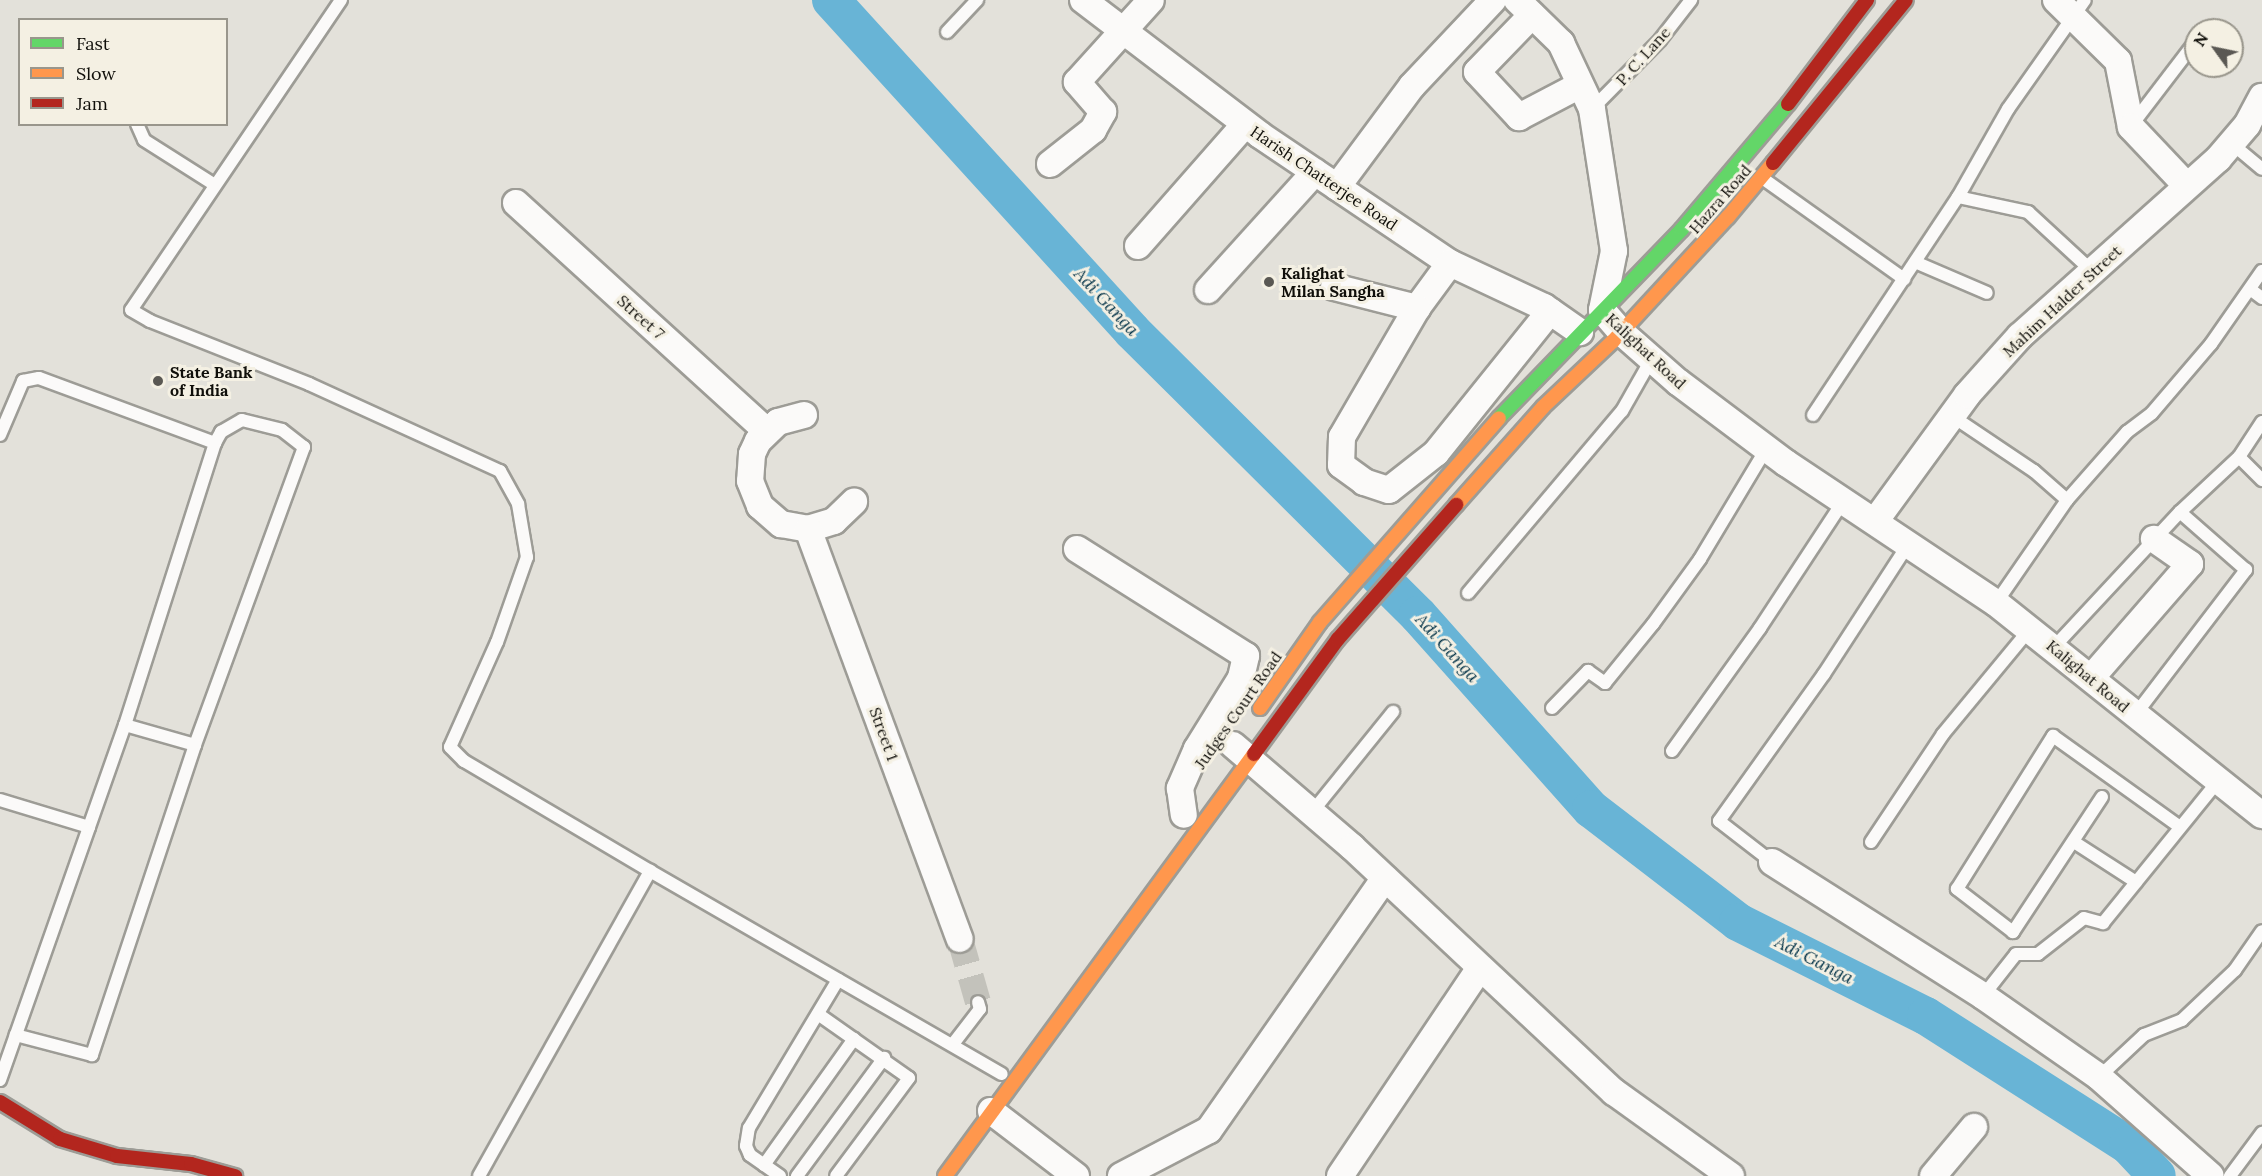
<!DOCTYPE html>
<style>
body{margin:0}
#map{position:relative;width:2262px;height:1176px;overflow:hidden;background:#e3e1da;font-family:Lora,serif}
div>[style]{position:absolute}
.river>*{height:38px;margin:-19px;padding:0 19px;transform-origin:19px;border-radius:19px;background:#68b4d6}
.street-tunnel>*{height:26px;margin-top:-13px;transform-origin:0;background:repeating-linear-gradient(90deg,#c3c2bb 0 26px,transparent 0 39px)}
.roads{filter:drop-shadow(2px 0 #9d9c96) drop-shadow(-2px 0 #9d9c96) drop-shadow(0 2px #9d9c96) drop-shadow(0 -2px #9d9c96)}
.lane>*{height:12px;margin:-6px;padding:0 6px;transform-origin:6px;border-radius:6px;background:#fbfaf9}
.street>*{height:26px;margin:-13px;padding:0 13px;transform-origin:13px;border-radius:13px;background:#fbfaf9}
.fast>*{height:14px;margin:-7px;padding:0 7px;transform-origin:7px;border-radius:7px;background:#63d668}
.slow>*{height:14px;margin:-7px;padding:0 7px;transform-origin:7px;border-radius:7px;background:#ff974d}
.jam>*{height:14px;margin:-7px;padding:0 7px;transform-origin:7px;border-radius:7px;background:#b3261e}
.dots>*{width:16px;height:16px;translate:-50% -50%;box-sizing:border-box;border:3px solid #f4f0e3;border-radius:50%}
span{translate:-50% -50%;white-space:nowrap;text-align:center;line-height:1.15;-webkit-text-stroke:6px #f4f0e3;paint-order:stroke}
.street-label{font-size:16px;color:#100f0a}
.poi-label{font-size:16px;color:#100f0a;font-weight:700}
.left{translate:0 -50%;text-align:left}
.water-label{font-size:18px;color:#033348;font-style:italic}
.legend{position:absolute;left:18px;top:18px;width:210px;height:108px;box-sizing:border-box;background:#f4f0e3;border:2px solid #99968c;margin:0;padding:8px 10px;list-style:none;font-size:18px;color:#100f0a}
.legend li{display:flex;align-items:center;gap:12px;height:30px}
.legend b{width:30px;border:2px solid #99968c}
.north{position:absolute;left:2184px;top:18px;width:60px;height:60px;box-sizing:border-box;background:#f4f0e3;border:2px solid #99968c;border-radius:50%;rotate:303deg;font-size:16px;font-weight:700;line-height:24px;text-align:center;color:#100f0a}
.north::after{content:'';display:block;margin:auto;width:21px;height:27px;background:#5a5853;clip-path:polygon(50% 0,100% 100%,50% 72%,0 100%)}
</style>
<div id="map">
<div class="river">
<div style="left:831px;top:0;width:447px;rotate:47.7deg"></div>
<div style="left:1132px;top:331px;width:403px;rotate:44.8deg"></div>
<div style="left:1418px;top:615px;width:260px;rotate:48.3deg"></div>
<div style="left:1591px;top:809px;width:185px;rotate:37.5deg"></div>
<div style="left:1738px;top:922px;width:210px;rotate:26.6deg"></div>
<div style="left:1926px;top:1016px;width:240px;rotate:32.6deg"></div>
<div style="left:2128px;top:1145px;width:42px;rotate:46.9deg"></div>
</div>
<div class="street-tunnel">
<div style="left:960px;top:939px;width:66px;rotate:74.1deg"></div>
</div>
<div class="roads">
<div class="lane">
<div style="left:341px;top:0;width:374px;rotate:124.1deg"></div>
<div style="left:131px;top:310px;width:22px;rotate:30deg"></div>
<div style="left:150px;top:321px;width:171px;rotate:21.6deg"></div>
<div style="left:309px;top:384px;width:210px;rotate:24.5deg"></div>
<div style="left:500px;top:471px;width:38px;rotate:61deg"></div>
<div style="left:518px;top:504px;width:54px;rotate:80.4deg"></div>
<div style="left:527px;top:557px;width:90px;rotate:109.4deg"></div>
<div style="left:497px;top:642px;width:115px;rotate:114.1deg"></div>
<div style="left:450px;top:747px;width:20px;rotate:45deg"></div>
<div style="left:464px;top:761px;width:216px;rotate:30.6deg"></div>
<div style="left:650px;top:871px;width:406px;rotate:30deg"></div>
<div style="left:947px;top:32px;width:44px;rotate:-46.8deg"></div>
<div style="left:1592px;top:109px;width:97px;rotate:-45.4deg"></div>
<div style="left:1660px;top:40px;width:51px;rotate:-52.2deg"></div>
<div style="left:137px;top:124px;width:17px;rotate:66deg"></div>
<div style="left:144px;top:140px;width:84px;rotate:32.4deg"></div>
<div style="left:2131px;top:126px;width:107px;rotate:-52.6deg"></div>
<div style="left:2231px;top:143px;width:40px;rotate:40deg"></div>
<div style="left:1761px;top:177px;width:176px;rotate:35.5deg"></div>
<div style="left:1958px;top:197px;width:72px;rotate:12.1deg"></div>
<div style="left:2028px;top:212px;width:87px;rotate:42.7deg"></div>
<div style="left:1915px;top:262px;width:78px;rotate:23.3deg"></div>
<div style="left:2250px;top:289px;width:15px;rotate:37deg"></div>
<div style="left:1813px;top:415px;width:262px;rotate:-56.4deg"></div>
<div style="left:1958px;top:197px;width:101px;rotate:-60.4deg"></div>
<div style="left:2008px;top:109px;width:133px;rotate:-54.8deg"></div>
<div style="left:1952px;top:416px;width:99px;rotate:33.9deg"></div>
<div style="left:2034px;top:471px;width:44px;rotate:41.3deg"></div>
<div style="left:0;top:435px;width:59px;rotate:-66.9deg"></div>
<div style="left:23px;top:381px;width:16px;rotate:-11deg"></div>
<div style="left:39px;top:378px;width:188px;rotate:20.3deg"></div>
<div style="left:2239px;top:457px;width:33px;rotate:45deg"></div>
<div style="left:1468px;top:593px;width:238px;rotate:-49.8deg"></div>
<div style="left:1622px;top:411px;width:59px;rotate:-60.4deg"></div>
<div style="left:1996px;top:603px;width:125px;rotate:-55.4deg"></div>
<div style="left:2067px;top:500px;width:91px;rotate:-48.6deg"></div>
<div style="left:2127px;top:432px;width:31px;rotate:-37deg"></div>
<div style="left:2152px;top:413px;width:91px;rotate:-49.5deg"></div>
<div style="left:2211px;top:344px;width:89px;rotate:-55.1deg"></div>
<div style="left:2054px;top:647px;width:185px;rotate:-47deg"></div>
<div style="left:2180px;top:512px;width:81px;rotate:-43deg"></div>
<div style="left:2239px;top:457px;width:42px;rotate:-56.7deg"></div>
<div style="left:1552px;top:708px;width:52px;rotate:-45.8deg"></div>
<div style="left:1588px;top:671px;width:21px;rotate:35deg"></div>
<div style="left:1605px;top:683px;width:76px;rotate:-50.9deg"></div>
<div style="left:1653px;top:624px;width:80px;rotate:-54.1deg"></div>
<div style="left:1700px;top:559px;width:128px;rotate:-59deg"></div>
<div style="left:2135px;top:715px;width:183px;rotate:-52.6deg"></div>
<div style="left:2246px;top:570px;width:88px;rotate:-138.7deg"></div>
<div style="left:125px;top:725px;width:296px;rotate:-72.3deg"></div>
<div style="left:215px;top:443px;width:13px;rotate:-61deg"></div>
<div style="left:221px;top:432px;width:24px;rotate:-30deg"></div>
<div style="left:242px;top:420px;width:41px;rotate:14deg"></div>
<div style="left:282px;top:430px;width:28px;rotate:38deg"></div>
<div style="left:304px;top:447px;width:317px;rotate:110.1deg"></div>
<div style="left:1672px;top:751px;width:151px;rotate:-54.4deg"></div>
<div style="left:1760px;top:628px;width:153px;rotate:-56.7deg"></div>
<div style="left:2102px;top:797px;width:162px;rotate:123.4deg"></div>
<div style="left:2013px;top:932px;width:71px;rotate:-142.5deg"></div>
<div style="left:1957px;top:889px;width:181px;rotate:-57.9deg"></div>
<div style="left:2053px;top:736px;width:156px;rotate:35.6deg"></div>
<div style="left:0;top:800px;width:93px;rotate:16.9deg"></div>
<div style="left:1312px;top:812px;width:129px;rotate:-51deg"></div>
<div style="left:1871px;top:842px;width:130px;rotate:-56.3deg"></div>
<div style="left:1943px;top:734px;width:136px;rotate:-50.4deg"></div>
<div style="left:2074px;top:842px;width:74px;rotate:32.8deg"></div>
<div style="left:1772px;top:862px;width:67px;rotate:-142.3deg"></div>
<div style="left:1719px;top:821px;width:181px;rotate:-54.5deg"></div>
<div style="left:1824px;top:674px;width:156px;rotate:-57deg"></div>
<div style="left:1983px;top:996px;width:53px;rotate:-51.8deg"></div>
<div style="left:2016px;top:954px;width:22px"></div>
<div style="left:2038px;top:954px;width:58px;rotate:-38deg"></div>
<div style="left:2084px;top:918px;width:20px;rotate:15deg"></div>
<div style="left:2103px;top:923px;width:181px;rotate:-51deg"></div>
<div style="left:818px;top:1014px;width:111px;rotate:35.1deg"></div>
<div style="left:909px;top:1078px;width:122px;rotate:126.7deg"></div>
<div style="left:953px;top:1044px;width:44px;rotate:-52.4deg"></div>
<div style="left:980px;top:1009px;width:7px;rotate:-106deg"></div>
<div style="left:2099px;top:1077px;width:62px;rotate:-43deg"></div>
<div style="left:2144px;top:1035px;width:41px;rotate:-21.5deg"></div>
<div style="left:2182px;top:1020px;width:73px;rotate:-43.3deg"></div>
<div style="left:2235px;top:970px;width:47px;rotate:-55.3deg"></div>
<div style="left:0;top:1080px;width:268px;rotate:-70.6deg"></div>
<div style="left:89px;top:827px;width:108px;rotate:-70.6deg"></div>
<div style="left:125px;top:725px;width:73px;rotate:15.9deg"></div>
<div style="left:195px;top:745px;width:327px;rotate:108.4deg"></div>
<div style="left:92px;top:1055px;width:79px;rotate:-165.3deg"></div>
<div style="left:764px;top:1165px;width:155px;rotate:-54.5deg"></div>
<div style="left:479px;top:1176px;width:350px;rotate:-60.7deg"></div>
<div style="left:780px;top:1176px;width:37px;rotate:-145deg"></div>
<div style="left:750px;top:1155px;width:10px;rotate:-114deg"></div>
<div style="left:746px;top:1146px;width:18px;rotate:-81deg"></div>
<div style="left:749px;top:1128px;width:173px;rotate:-59deg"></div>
<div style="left:797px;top:1176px;width:147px;rotate:-53.6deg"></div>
<div style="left:2230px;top:1176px;width:54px;rotate:-53.3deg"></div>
</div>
<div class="street">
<div style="left:1083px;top:0;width:223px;rotate:37.3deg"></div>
<div style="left:1260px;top:135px;width:229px;rotate:34deg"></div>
<div style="left:1450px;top:263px;width:104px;rotate:25.1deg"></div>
<div style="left:1544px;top:307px;width:44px;rotate:34.8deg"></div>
<div style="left:1517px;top:0;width:62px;rotate:44.3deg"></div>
<div style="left:1561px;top:43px;width:73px;rotate:64.8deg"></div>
<div style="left:1592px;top:109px;width:144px;rotate:81.2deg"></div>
<div style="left:1614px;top:251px;width:60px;rotate:101.5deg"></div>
<div style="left:1602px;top:310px;width:29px;rotate:49deg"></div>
<div style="left:1621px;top:332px;width:76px;rotate:41.3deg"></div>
<div style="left:1678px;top:382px;width:135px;rotate:36.9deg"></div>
<div style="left:1786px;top:463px;width:252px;rotate:33.7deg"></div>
<div style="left:1996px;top:603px;width:340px;rotate:38.6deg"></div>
<div style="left:2056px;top:0;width:87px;rotate:44.5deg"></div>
<div style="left:2118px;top:61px;width:67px;rotate:78.9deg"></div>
<div style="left:2131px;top:127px;width:81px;rotate:46.5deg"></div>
<div style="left:1532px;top:15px;width:79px;rotate:134deg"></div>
<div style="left:1477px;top:72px;width:62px;rotate:47deg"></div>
<div style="left:1519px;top:117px;width:69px;rotate:-27.7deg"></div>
<div style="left:1050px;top:164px;width:55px;rotate:-38.3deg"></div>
<div style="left:1093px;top:130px;width:21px;rotate:-61deg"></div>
<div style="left:1103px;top:112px;width:40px;rotate:-131deg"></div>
<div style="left:1077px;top:82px;width:110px;rotate:-47.9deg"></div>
<div style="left:1337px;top:187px;width:126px;rotate:-53.4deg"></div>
<div style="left:1412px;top:86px;width:118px;rotate:-46.7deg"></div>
<div style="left:516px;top:203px;width:339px;rotate:42.3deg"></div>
<div style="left:1138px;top:246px;width:162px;rotate:-48.7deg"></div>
<div style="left:1450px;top:263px;width:56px;rotate:126.3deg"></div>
<div style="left:1417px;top:308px;width:149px;rotate:120.2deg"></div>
<div style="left:1342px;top:437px;width:28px;rotate:92deg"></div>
<div style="left:1341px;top:465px;width:29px;rotate:36deg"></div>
<div style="left:1364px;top:482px;width:26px;rotate:18deg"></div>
<div style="left:1389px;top:490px;width:60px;rotate:-38.2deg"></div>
<div style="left:1436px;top:453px;width:182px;rotate:-51.2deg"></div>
<div style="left:1334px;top:287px;width:86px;rotate:14.2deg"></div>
<div style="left:1208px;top:290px;width:159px;rotate:-47.8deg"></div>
<div style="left:804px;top:415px;width:27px;rotate:165deg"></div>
<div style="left:778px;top:422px;width:28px;rotate:136deg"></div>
<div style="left:758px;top:441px;width:14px;rotate:115deg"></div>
<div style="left:752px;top:454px;width:27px;rotate:94deg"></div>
<div style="left:750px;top:481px;width:27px;rotate:68deg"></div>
<div style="left:760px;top:506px;width:28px;rotate:41deg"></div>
<div style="left:781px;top:524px;width:27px;rotate:10deg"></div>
<div style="left:808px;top:529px;width:27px;rotate:-17deg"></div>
<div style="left:834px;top:521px;width:28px;rotate:-44deg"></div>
<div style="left:1876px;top:520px;width:155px;rotate:-53.9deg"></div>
<div style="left:1967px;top:395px;width:79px;rotate:-48.1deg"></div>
<div style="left:2020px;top:336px;width:266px;rotate:-41.8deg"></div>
<div style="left:2218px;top:159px;width:45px;rotate:-49.5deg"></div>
<div style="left:2247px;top:125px;width:32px;rotate:-62deg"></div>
<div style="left:808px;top:529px;width:437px;rotate:69.7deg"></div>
<div style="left:1077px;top:549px;width:200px;rotate:32.3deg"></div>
<div style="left:1246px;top:656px;width:23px;rotate:103deg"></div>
<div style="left:1241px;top:678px;width:84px;rotate:121.8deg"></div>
<div style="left:1197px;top:749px;width:43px;rotate:113.6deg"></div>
<div style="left:1180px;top:788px;width:27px;rotate:82deg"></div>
<div style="left:2091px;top:678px;width:151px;rotate:-49deg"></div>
<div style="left:2190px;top:564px;width:44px;rotate:-145.2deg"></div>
<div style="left:1233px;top:745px;width:157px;rotate:40.6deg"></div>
<div style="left:1352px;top:847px;width:359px;rotate:43.1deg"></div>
<div style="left:1614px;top:1092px;width:144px;rotate:35.7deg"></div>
<div style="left:1772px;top:862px;width:250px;rotate:32.4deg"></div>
<div style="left:1983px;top:996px;width:141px;rotate:34.9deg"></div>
<div style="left:2099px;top:1077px;width:149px;rotate:41.5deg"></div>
<div style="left:991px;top:1111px;width:107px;rotate:37.4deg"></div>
<div style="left:1121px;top:1176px;width:99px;rotate:-27.6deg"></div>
<div style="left:1209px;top:1130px;width:307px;rotate:-55.1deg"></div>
<div style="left:1340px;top:1176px;width:251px;rotate:-56.1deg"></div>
<div style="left:1933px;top:1176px;width:64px;rotate:-50.1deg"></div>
</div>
<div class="fast">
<div style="left:1499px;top:418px;width:263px;rotate:-45.9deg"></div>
<div style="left:1682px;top:229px;width:164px;rotate:-49.7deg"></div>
</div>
<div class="slow">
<div style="left:1456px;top:505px;width:131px;rotate:-48.4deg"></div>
<div style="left:1543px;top:407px;width:96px;rotate:-43.3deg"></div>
<div style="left:1613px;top:341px;width:169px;rotate:-47.2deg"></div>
<div style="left:1728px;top:217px;width:70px;rotate:-50.2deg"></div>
<div style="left:1260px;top:708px;width:105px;rotate:-55.1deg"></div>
<div style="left:1320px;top:622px;width:271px;rotate:-48.7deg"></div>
<div style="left:945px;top:1176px;width:523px;rotate:-53.79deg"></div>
</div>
<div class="jam">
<div style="left:1788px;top:104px;width:131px;rotate:-52.8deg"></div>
<div style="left:1773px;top:163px;width:210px;rotate:-50.8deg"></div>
<div style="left:1254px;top:754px;width:142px;rotate:-53.9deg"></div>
<div style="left:1338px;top:639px;width:179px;rotate:-48.6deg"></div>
<div style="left:0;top:1102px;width:70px;rotate:31.7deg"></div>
<div style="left:60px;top:1139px;width:59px;rotate:16.6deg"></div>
<div style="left:117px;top:1156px;width:74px;rotate:6.2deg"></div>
<div style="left:191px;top:1164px;width:46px;rotate:15.3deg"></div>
</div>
</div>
<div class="dots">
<div style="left:1269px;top:282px;background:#5a5853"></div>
<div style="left:158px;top:381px;background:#5a5853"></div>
</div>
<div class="street-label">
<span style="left:1643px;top:56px;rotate:-48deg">P. C. Lane</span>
<span style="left:1324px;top:178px;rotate:34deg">Harish Chatterjee Road</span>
<span style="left:1720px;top:199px;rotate:-49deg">Hazra Road</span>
<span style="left:2062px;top:301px;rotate:-43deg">Mahim Halder Street</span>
<span style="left:641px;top:317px;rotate:42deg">Street 7</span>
<span style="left:1646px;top:351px;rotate:43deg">Kalighat Road</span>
<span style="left:2088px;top:676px;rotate:40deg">Kalighat Road</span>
<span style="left:1238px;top:710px;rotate:-55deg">Judges Court Road</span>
<span style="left:884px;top:734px;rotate:70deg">Street 1</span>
</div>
<div class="poi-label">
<span class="left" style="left:1281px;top:282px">Kalighat<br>Milan Sangha</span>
<span class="left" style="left:170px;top:381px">State Bank<br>of India</span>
</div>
<div class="water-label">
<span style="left:1106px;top:302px;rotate:47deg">Adi Ganga</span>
<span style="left:1447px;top:648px;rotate:48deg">Adi Ganga</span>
<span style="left:1814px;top:960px;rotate:27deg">Adi Ganga</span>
</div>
<ul class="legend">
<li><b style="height:8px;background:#63d668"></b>Fast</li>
<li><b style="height:8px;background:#ff974d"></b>Slow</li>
<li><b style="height:8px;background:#b3261e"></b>Jam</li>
</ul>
<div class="north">N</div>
</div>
